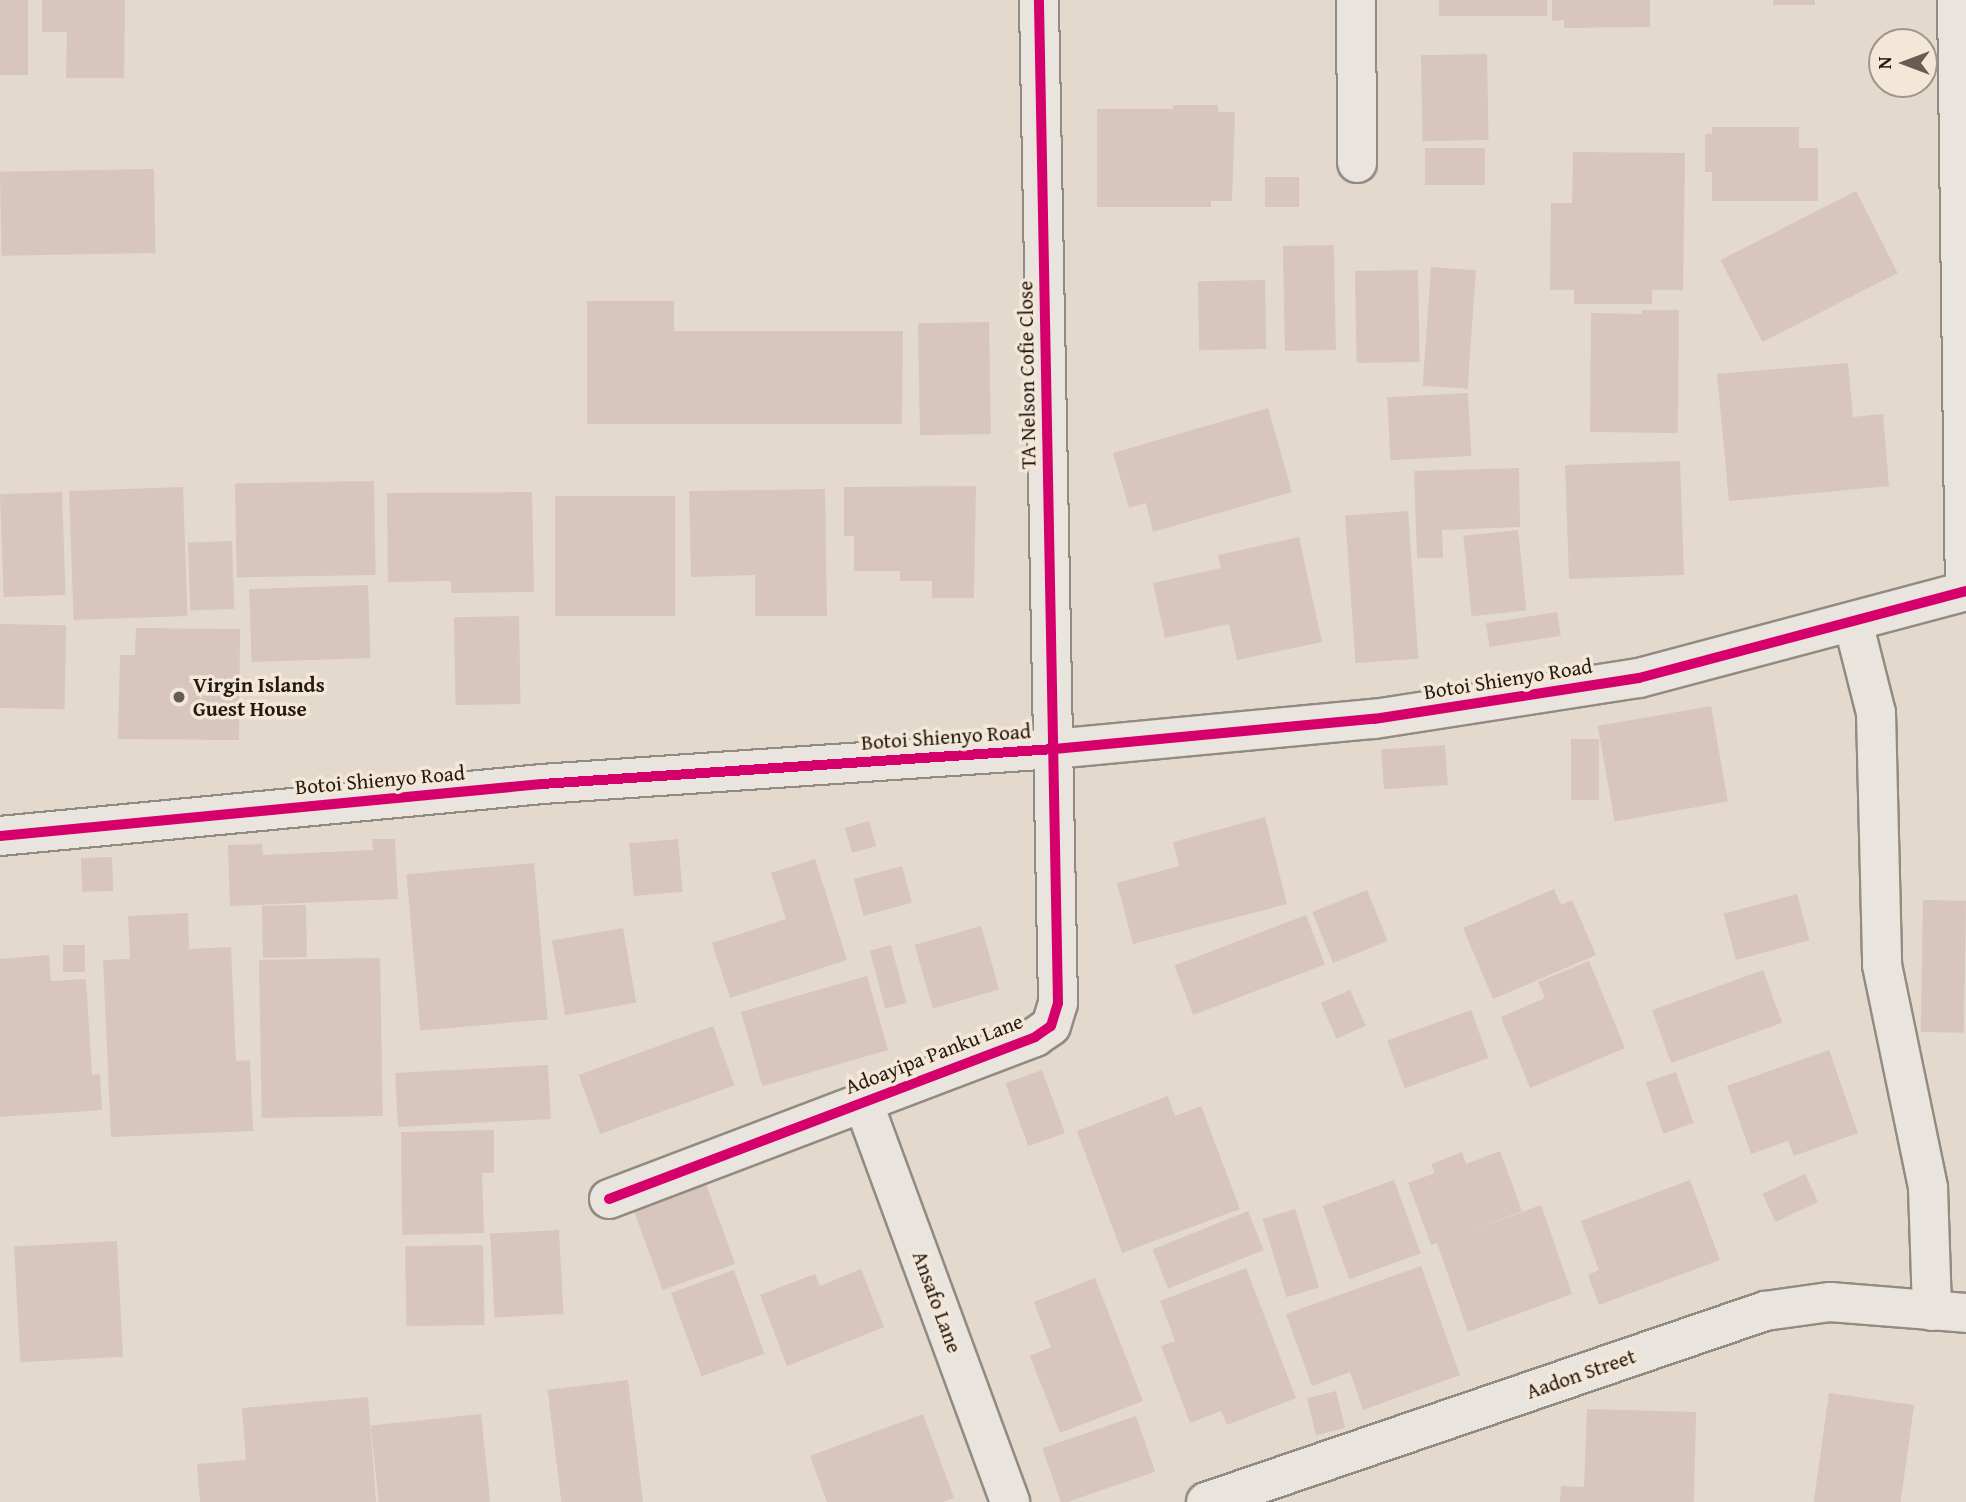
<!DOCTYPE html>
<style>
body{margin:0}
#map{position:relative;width:1966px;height:1502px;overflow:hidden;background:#e3dacd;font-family:"Gentium Book Plus",serif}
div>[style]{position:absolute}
.building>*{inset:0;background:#d7c5be;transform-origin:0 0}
.roads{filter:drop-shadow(2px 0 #928b82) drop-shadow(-2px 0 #928b82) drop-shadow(0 2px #928b82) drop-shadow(0 -2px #928b82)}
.minor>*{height:38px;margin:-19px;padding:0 19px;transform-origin:19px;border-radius:19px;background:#e9e4de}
.cycleway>*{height:10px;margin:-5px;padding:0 5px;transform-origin:5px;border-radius:5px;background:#d6006c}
.dots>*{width:19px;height:19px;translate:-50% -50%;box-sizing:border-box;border:4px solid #f3e8d8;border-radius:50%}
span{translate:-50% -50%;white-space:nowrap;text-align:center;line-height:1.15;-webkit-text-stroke:7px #f3e8d8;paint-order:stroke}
.street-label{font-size:21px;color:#251910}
.poi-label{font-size:21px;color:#251910;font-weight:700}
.left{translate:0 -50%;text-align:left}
.north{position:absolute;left:1868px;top:28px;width:70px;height:70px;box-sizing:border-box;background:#f3e8d8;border:2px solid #a19588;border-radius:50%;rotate:270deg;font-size:19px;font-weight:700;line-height:28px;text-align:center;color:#251910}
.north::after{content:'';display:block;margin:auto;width:24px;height:32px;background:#685d52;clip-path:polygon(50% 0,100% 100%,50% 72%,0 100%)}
</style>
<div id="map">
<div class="building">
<div style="left:0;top:0;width:28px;height:75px"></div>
<div style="clip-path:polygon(42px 0,125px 0,124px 78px,66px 78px,67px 32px,42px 32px)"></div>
<div style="left:1439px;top:0;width:108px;height:16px"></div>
<div style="clip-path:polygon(1552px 0,1650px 0,1650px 27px,1564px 28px,1564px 20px,1552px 21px)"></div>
<div style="left:1773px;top:0;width:42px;height:5px"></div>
<div style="left:1487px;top:54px;width:86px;height:66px;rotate:89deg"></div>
<div style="clip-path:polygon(1173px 105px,1218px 105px,1218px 112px,1235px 112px,1232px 201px,1211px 201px,1211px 207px,1097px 207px,1097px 109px,1173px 109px)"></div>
<div style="clip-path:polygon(1712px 127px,1799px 127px,1799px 148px,1818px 148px,1818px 201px,1712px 201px,1712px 172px,1705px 172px,1705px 134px,1712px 134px)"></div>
<div style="left:1425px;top:148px;width:60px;height:37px"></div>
<div style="clip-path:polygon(1573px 152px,1685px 153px,1683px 290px,1652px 290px,1652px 304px,1574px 304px,1574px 290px,1550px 290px,1551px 203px,1572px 203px)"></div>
<div style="left:154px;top:169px;width:84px;height:154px;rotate:89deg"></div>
<div style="left:1265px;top:177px;width:34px;height:30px"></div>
<div style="left:1856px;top:191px;width:92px;height:152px;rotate:63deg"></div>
<div style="left:1334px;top:245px;width:105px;height:51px;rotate:89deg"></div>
<div style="left:1431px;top:267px;width:45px;height:119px;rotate:4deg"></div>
<div style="left:1418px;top:270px;width:92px;height:63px;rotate:89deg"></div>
<div style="left:1265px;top:280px;width:69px;height:67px;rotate:89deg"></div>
<div style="clip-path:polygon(587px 301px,674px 301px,674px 331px,903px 331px,902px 424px,587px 424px)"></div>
<div style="clip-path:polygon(1642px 310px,1679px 310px,1678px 433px,1590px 432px,1591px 313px,1642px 314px)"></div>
<div style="left:989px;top:322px;width:112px;height:71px;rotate:89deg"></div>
<div style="clip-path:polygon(1848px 363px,1853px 417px,1883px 414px,1889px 486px,1729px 501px,1717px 374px)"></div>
<div style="left:1468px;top:393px;width:63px;height:81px;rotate:87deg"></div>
<div style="clip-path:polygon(1268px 408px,1292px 492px,1153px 532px,1146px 503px,1129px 508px,1113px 453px)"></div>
<div style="left:1680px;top:461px;width:114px;height:115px;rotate:88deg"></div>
<div style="clip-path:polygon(1519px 468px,1520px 527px,1442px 530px,1443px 558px,1417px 558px,1414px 471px)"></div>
<div style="left:374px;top:481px;width:94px;height:139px;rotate:89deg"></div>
<div style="clip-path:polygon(976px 486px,974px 598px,932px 598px,932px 581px,900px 581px,900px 571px,854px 571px,854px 536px,844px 536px,844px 487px)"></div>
<div style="left:183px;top:487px;width:129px;height:114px;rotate:88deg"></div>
<div style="clip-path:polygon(825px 489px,827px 616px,755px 616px,755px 575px,691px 577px,689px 491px)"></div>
<div style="left:62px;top:492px;width:103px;height:62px;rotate:88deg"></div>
<div style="clip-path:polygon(532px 492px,534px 592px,451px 593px,451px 581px,388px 582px,387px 493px)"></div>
<div style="left:555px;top:496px;width:120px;height:120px"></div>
<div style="left:1408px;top:511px;width:148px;height:63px;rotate:86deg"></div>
<div style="left:1518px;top:530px;width:81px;height:55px;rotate:84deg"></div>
<div style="clip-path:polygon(1299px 537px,1322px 642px,1237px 660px,1229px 624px,1165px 638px,1153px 583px,1221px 568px,1218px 555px)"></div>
<div style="left:232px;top:541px;width:68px;height:44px;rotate:88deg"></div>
<div style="left:368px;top:585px;width:73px;height:119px;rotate:88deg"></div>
<div style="left:1557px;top:612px;width:24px;height:72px;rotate:81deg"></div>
<div style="left:519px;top:616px;width:88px;height:65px;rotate:89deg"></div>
<div style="left:0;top:624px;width:66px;height:84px;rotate:1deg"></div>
<div style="clip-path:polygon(136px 628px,240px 629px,239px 740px,118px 739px,120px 655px,135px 655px)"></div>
<div style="left:1711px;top:706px;width:97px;height:115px;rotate:80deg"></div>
<div style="left:1571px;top:739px;width:28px;height:61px"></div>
<div style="left:1445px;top:745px;width:40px;height:64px;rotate:86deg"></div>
<div style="clip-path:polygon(1265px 817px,1287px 904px,1133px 944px,1117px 883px,1179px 866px,1173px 842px)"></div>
<div style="left:869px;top:821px;width:26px;height:25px;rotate:74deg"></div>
<div style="clip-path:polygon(372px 839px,395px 839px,398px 899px,230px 906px,228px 845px,262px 844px,263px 855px,373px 850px)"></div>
<div style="left:678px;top:839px;width:53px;height:49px;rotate:85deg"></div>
<div style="left:112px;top:857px;width:34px;height:31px;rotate:88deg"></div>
<div style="clip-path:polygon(815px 859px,847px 960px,730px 998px,712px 943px,786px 919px,771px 873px)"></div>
<div style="left:534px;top:863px;width:157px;height:128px;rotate:85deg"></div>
<div style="left:902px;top:866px;width:38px;height:50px;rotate:75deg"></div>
<div style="clip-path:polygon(1554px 889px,1561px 905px,1572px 900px,1596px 955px,1493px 999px,1463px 928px)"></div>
<div style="left:1367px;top:890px;width:55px;height:59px;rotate:68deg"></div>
<div style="left:1797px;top:894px;width:48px;height:76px;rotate:75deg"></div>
<div style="left:1923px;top:900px;width:43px;height:132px;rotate:1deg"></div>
<div style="left:306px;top:905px;width:52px;height:44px;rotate:89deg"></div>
<div style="clip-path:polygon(188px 913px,189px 949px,231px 947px,236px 1061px,250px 1060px,253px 1131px,111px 1137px,103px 960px,130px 959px,128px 916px)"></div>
<div style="left:1306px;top:915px;width:53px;height:141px;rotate:69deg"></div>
<div style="left:981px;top:926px;width:66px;height:69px;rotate:74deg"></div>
<div style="left:623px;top:928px;width:76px;height:72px;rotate:80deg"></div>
<div style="left:63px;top:945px;width:22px;height:27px"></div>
<div style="left:891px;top:945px;width:60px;height:22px;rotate:75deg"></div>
<div style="clip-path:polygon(49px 955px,51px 981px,86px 979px,92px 1075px,100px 1074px,102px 1110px,0 1117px,0 959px)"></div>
<div style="left:380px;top:958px;width:158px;height:121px;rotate:89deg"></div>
<div style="clip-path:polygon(1589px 961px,1625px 1048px,1530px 1088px,1501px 1017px,1545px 998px,1538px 982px)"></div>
<div style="left:1763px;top:970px;width:56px;height:118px;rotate:70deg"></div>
<div style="left:867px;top:976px;width:77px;height:131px;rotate:74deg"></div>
<div style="left:1350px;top:990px;width:39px;height:32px;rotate:66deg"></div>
<div style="left:1471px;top:1010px;width:51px;height:89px;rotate:70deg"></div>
<div style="left:713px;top:1026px;width:63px;height:143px;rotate:70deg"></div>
<div style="clip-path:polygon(1829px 1050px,1858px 1133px,1794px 1156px,1788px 1141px,1751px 1154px,1727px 1086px)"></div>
<div style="left:548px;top:1065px;width:54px;height:153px;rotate:87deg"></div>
<div style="left:1042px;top:1070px;width:67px;height:39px;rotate:70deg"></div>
<div style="left:1676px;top:1072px;width:54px;height:32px;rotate:71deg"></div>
<div style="clip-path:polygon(1168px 1096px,1175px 1116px,1201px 1106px,1240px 1209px,1122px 1253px,1077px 1131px)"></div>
<div style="clip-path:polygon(494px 1130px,494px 1173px,482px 1173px,484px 1233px,402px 1235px,401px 1132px)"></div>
<div style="clip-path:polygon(1500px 1151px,1522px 1211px,1466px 1233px,1541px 1205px,1572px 1294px,1468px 1332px,1437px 1243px,1431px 1245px,1408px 1183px,1435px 1173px,1431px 1164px,1462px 1152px,1466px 1164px)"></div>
<div style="left:1805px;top:1174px;width:31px;height:47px;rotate:65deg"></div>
<div style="left:1394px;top:1180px;width:78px;height:76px;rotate:70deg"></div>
<div style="clip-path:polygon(1690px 1180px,1720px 1260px,1599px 1305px,1588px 1275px,1599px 1270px,1581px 1221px)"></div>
<div style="left:705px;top:1181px;width:88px;height:77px;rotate:70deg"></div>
<div style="left:1295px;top:1209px;width:82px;height:34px;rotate:73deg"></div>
<div style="left:1248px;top:1211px;width:42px;height:103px;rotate:68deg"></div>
<div style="left:559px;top:1230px;width:84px;height:69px;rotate:87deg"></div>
<div style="left:117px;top:1241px;width:116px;height:103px;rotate:87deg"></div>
<div style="left:483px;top:1245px;width:80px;height:78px;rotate:89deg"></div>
<div style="clip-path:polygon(1421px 1266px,1460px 1375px,1363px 1410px,1350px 1372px,1312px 1386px,1286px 1314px)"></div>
<div style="clip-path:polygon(1246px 1268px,1296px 1398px,1227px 1425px,1221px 1411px,1190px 1423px,1161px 1346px,1175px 1341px,1160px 1301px)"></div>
<div style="clip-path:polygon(861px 1269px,884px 1327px,787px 1366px,760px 1295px,815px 1274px,820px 1286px)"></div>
<div style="left:734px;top:1270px;width:89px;height:67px;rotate:70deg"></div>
<div style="clip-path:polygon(1095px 1278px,1143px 1401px,1060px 1433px,1030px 1356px,1051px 1347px,1034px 1302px)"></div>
<div style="left:628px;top:1380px;width:123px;height:81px;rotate:83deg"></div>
<div style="left:1336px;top:1391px;width:38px;height:30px;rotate:76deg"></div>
<div style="left:1829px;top:1393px;width:86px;height:110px;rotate:8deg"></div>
<div style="clip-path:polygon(368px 1397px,376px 1502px,200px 1502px,197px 1464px,246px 1460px,242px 1408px)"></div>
<div style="clip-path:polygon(1587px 1409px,1696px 1412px,1694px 1502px,1560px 1502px,1561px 1486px,1584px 1487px)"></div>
<div style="left:481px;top:1414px;width:88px;height:111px;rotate:84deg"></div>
<div style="clip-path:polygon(923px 1414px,954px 1498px,943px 1502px,827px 1502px,810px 1456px)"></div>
<div style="left:1136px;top:1416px;width:59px;height:99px;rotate:71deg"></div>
</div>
<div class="roads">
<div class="minor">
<div style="left:1356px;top:0;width:163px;rotate:89.6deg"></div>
<div style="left:1957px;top:0;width:592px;rotate:89.23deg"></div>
<div style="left:1853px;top:622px;width:94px;rotate:75.8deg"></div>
<div style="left:1876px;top:713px;width:252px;rotate:88.6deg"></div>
<div style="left:1882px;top:965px;width:228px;rotate:78.3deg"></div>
<div style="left:1928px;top:1188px;width:123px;rotate:88.1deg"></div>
<div style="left:0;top:836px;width:544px;rotate:-5.48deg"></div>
<div style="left:542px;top:784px;width:513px;rotate:-3.91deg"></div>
<div style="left:1054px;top:749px;width:321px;rotate:-5.4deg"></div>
<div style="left:1374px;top:719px;width:268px;rotate:-8.8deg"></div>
<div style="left:1639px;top:678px;width:338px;rotate:-14.9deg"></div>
<div style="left:863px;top:1102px;width:426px;rotate:69.8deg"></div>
<div style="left:609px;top:1199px;width:456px;rotate:-20.8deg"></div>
<div style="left:1035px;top:1037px;width:19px;rotate:-35deg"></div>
<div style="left:1051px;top:1026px;width:24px;rotate:-73deg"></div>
<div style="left:1058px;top:1003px;width:1003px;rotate:-91.09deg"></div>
<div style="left:1206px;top:1502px;width:591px;rotate:-18.86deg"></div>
<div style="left:1765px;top:1311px;width:66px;rotate:-7.9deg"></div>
<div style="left:1830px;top:1302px;width:136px;rotate:4.6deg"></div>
</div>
</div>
<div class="cycleway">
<div style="left:0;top:836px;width:544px;rotate:-5.48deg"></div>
<div style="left:542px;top:784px;width:513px;rotate:-3.91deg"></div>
<div style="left:1054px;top:749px;width:321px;rotate:-5.4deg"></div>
<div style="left:1374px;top:719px;width:268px;rotate:-8.8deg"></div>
<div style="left:1639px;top:678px;width:338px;rotate:-14.9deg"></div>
<div style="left:609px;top:1199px;width:456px;rotate:-20.8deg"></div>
<div style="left:1035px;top:1037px;width:19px;rotate:-35deg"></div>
<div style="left:1051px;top:1026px;width:24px;rotate:-73deg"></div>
<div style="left:1058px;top:1003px;width:1003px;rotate:-91.09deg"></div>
</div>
<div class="dots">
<div style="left:179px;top:697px;background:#685d52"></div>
</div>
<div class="street-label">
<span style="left:1027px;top:375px;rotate:-91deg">TA Nelson Cofie Close</span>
<span style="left:1508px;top:679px;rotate:-9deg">Botoi Shienyo Road</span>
<span style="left:946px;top:737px;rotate:-4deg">Botoi Shienyo Road</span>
<span style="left:380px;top:780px;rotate:-5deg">Botoi Shienyo Road</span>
<span style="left:934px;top:1054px;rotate:-21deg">Adoayipa Panku Lane</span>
<span style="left:937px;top:1302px;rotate:70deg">Ansafo Lane</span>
<span style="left:1581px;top:1374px;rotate:-19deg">Aadon Street</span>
</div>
<div class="poi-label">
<span class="left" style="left:193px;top:697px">Virgin Islands<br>Guest House</span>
</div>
<div class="north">N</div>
</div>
